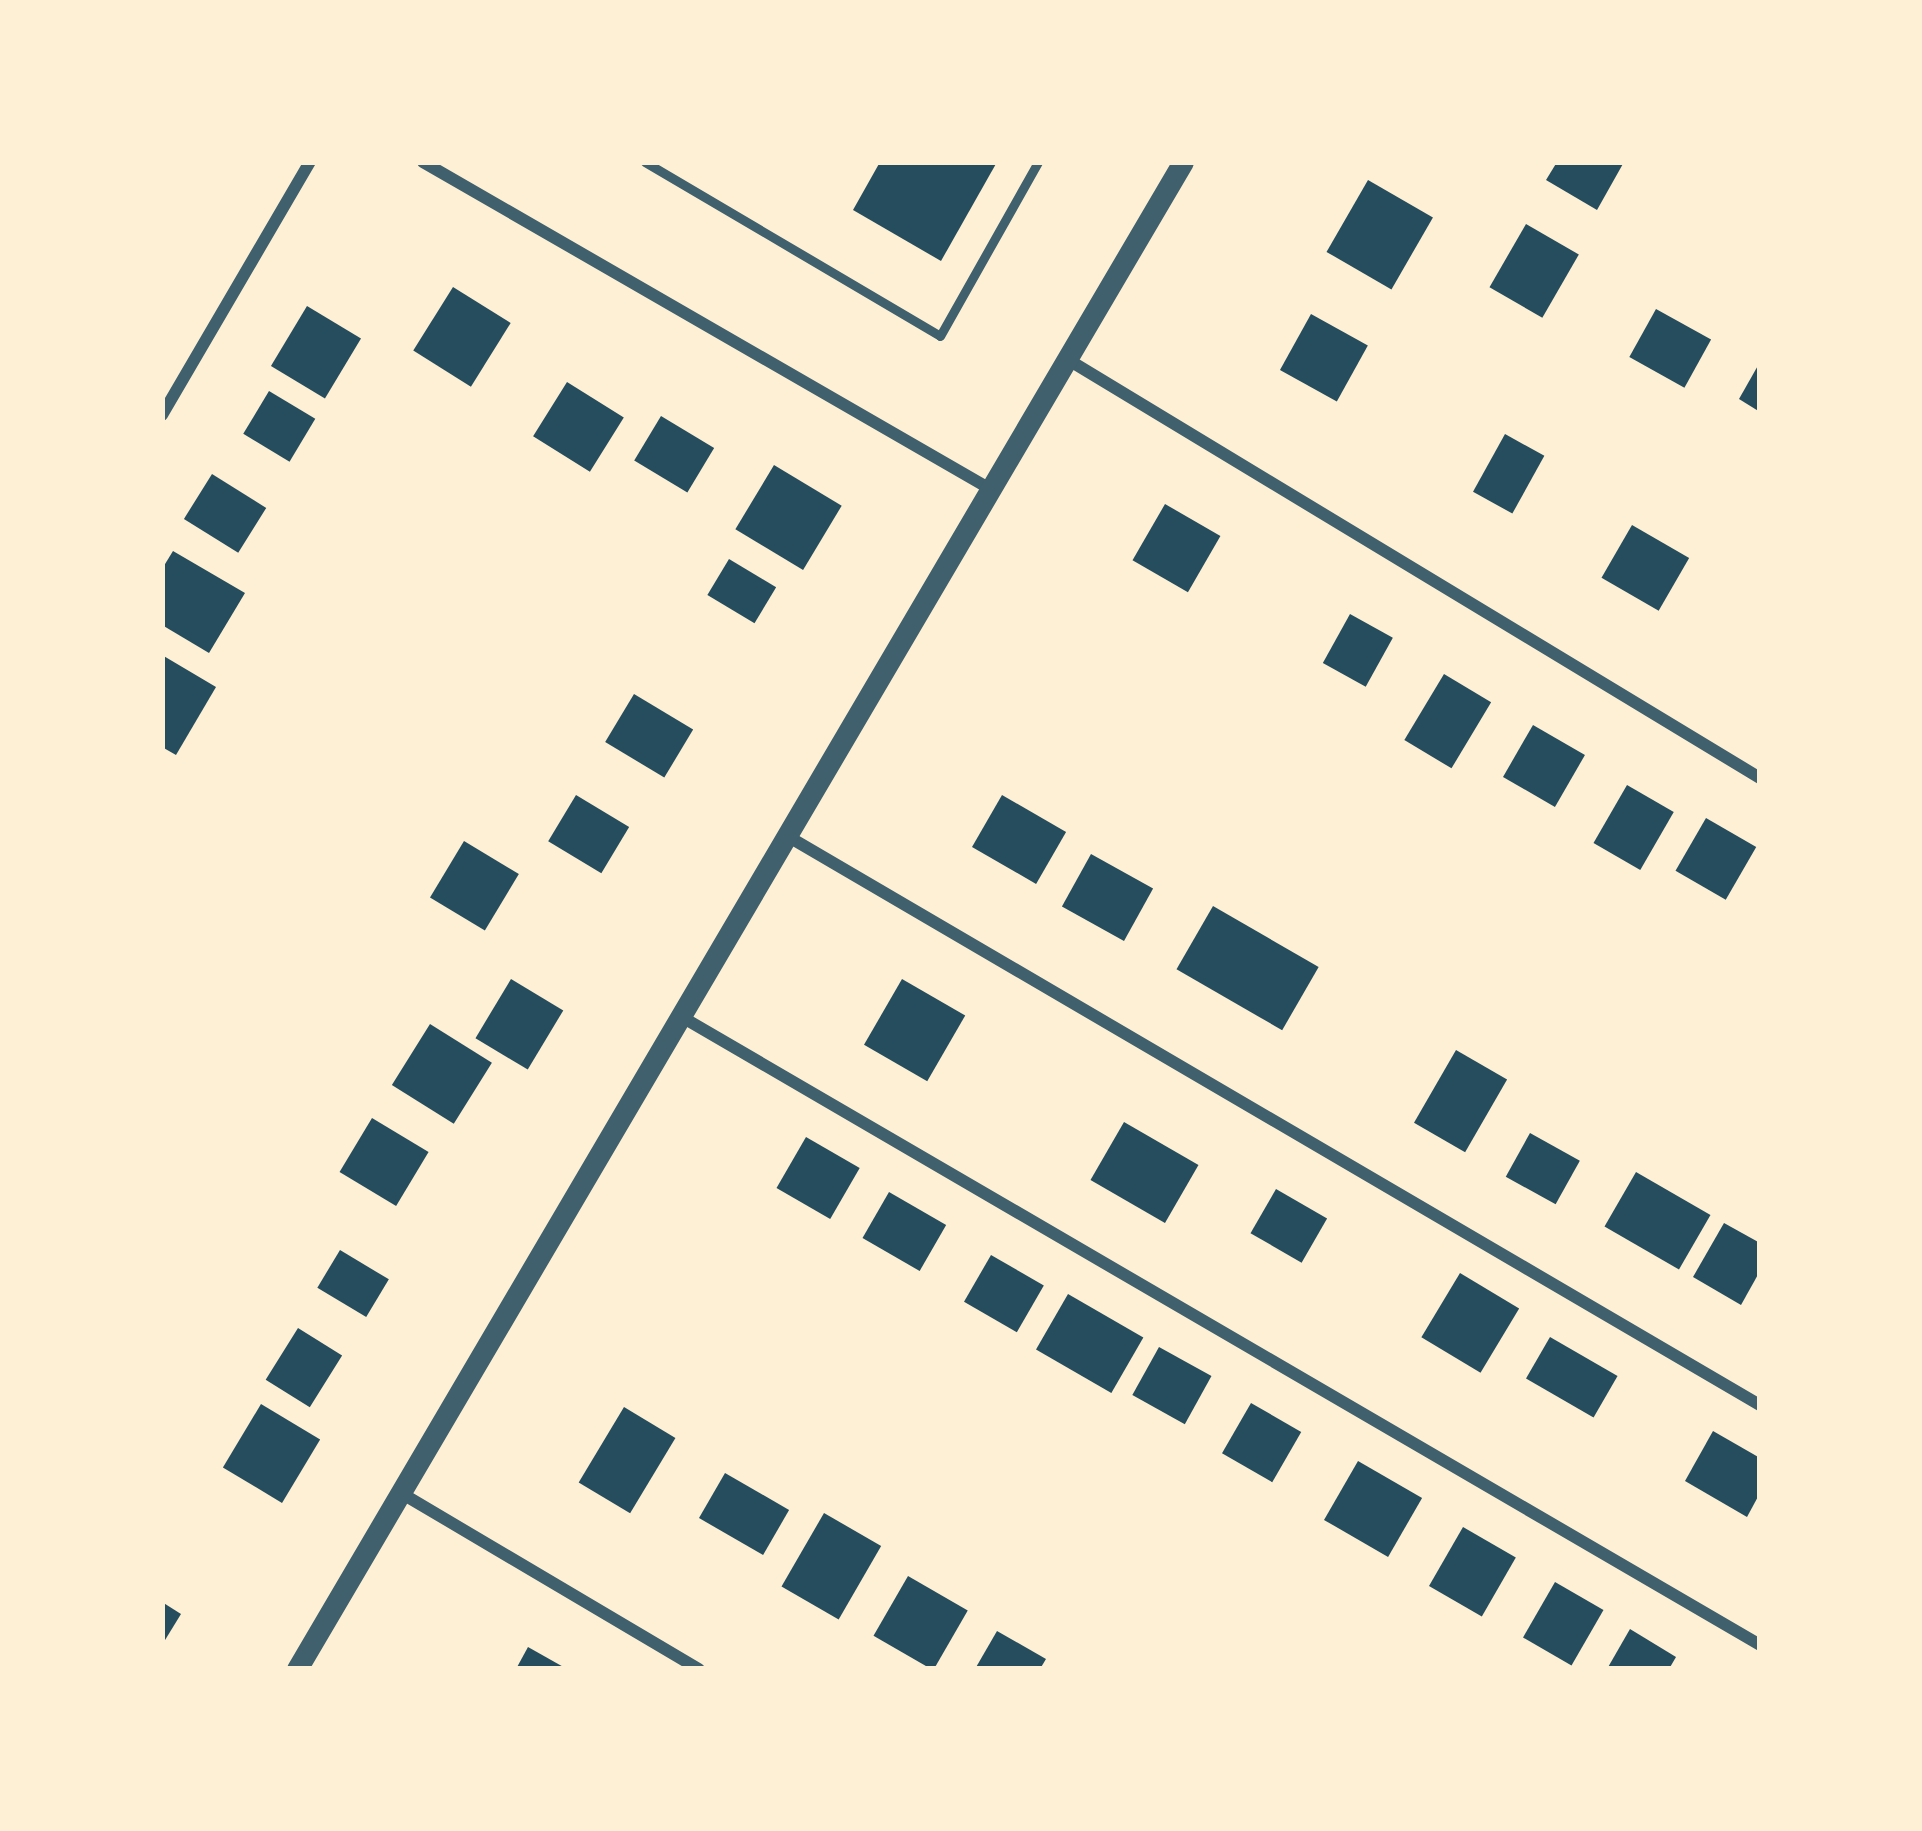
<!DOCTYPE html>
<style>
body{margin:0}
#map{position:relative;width:1922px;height:1831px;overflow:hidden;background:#fdf0d5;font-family:Inter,sans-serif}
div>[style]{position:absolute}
.building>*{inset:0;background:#264d5e;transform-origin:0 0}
.service>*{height:9px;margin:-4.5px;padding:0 4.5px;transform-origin:4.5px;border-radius:4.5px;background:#3f606c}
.minor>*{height:12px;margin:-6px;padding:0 6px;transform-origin:6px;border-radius:6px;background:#3f606c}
.tertiary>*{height:21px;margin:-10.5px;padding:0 10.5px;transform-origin:10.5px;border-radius:10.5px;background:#3f606c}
span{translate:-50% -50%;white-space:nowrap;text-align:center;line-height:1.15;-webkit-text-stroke:10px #fdf0d5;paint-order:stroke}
.frame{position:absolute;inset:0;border:165px solid #fdf0d5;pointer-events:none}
</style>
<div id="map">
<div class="building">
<div style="clip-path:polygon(880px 162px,997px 162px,941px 261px,853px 210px)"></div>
<div style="clip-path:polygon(1557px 162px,1624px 162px,1597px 210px,1546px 180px)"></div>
<div style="left:1368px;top:180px;width:75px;height:83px;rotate:30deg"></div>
<div style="left:1526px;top:224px;width:61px;height:73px;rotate:30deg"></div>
<div style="left:453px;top:287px;width:68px;height:75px;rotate:32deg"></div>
<div style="left:307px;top:306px;width:63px;height:70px;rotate:31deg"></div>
<div style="left:1656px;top:309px;width:63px;height:55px;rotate:29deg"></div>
<div style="left:1311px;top:314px;width:65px;height:64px;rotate:29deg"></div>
<div style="clip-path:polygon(1760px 362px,1760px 412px,1739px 399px)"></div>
<div style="left:567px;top:382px;width:67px;height:64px;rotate:32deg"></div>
<div style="left:269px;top:391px;width:54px;height:50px;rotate:31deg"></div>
<div style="left:661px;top:416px;width:62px;height:52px;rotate:31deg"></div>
<div style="left:1505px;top:434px;width:45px;height:66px;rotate:29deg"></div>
<div style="left:774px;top:465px;width:79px;height:75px;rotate:31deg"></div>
<div style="left:212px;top:474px;width:64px;height:53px;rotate:32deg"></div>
<div style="left:1165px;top:504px;width:64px;height:65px;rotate:30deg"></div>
<div style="left:1632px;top:525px;width:66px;height:61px;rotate:30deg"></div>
<div style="clip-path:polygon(173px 551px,245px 593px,209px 653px,162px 625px,162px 569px)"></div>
<div style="left:729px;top:559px;width:55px;height:42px;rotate:31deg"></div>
<div style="left:1350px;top:614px;width:49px;height:56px;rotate:29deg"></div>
<div style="clip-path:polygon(162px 655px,216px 687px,176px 755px,162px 747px)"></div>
<div style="left:1444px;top:674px;width:55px;height:77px;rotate:31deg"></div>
<div style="left:634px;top:694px;width:69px;height:56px;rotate:31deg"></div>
<div style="left:1533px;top:725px;width:60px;height:60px;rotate:30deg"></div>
<div style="left:1627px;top:785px;width:54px;height:67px;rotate:30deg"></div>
<div style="left:576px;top:795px;width:62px;height:54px;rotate:31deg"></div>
<div style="left:1002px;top:795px;width:74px;height:60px;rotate:30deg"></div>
<div style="left:1706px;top:818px;width:58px;height:61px;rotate:30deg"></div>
<div style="left:464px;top:841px;width:64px;height:66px;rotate:31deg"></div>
<div style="left:1091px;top:854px;width:71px;height:60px;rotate:29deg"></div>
<div style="left:1213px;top:906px;width:122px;height:73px;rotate:30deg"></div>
<div style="left:511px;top:979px;width:61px;height:69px;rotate:31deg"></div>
<div style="left:902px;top:979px;width:73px;height:76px;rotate:30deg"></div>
<div style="left:430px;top:1024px;width:73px;height:72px;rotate:32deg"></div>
<div style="left:1456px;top:1050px;width:59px;height:84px;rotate:30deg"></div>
<div style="left:372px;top:1118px;width:66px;height:63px;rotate:31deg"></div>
<div style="left:1124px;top:1122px;width:86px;height:67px;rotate:30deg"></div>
<div style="left:1530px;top:1133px;width:57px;height:50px;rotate:29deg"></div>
<div style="left:806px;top:1137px;width:62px;height:59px;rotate:30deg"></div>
<div style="left:1636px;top:1172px;width:86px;height:63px;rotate:30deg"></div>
<div style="left:1276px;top:1189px;width:59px;height:51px;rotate:30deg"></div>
<div style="left:889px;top:1192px;width:66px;height:53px;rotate:30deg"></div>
<div style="clip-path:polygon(1724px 1223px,1760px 1243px,1760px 1271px,1741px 1305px,1693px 1277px)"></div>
<div style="left:340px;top:1250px;width:57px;height:44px;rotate:31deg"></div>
<div style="left:991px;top:1255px;width:61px;height:54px;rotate:30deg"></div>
<div style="left:1460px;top:1273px;width:69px;height:75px;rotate:31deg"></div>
<div style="left:1068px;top:1294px;width:87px;height:64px;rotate:30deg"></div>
<div style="left:298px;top:1328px;width:52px;height:61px;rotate:32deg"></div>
<div style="left:1550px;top:1337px;width:78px;height:48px;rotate:30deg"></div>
<div style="left:1159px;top:1347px;width:60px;height:55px;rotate:29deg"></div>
<div style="left:1251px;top:1403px;width:58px;height:58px;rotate:30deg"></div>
<div style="left:261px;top:1404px;width:69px;height:74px;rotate:31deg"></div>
<div style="left:624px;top:1407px;width:60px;height:88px;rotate:31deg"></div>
<div style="clip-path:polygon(1713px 1431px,1760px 1458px,1760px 1493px,1747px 1517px,1685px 1481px)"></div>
<div style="left:1358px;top:1461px;width:74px;height:68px;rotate:30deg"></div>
<div style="left:725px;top:1473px;width:74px;height:52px;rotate:30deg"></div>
<div style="left:824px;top:1513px;width:66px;height:85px;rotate:30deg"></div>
<div style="left:1463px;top:1527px;width:61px;height:68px;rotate:30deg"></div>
<div style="left:908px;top:1576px;width:69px;height:69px;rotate:30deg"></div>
<div style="left:1555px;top:1582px;width:56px;height:64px;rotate:30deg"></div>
<div style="clip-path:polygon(162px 1602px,181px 1614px,162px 1645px)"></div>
<div style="clip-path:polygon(1630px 1629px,1676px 1657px,1669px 1669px,1607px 1669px)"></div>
<div style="clip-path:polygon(997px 1631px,1046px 1659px,1040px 1669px,975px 1669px)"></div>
<div style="clip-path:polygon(528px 1647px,567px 1669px,516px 1669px)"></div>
</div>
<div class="service">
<div style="left:645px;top:162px;width:342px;rotate:30.5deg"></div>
<div style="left:940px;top:336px;width:200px;rotate:-60.6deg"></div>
</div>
<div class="minor">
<div style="left:423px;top:162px;width:657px;rotate:29.96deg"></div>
<div style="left:1067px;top:359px;width:810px;rotate:31.16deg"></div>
<div style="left:162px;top:415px;width:293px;rotate:-59.7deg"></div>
<div style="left:789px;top:837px;width:1125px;rotate:30.33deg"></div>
<div style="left:682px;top:1017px;width:1248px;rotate:30.22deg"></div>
<div style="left:401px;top:1493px;width:346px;rotate:30.6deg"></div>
</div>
<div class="tertiary">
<div style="left:297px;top:1669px;width:1748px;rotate:-59.55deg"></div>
</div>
<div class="frame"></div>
</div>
